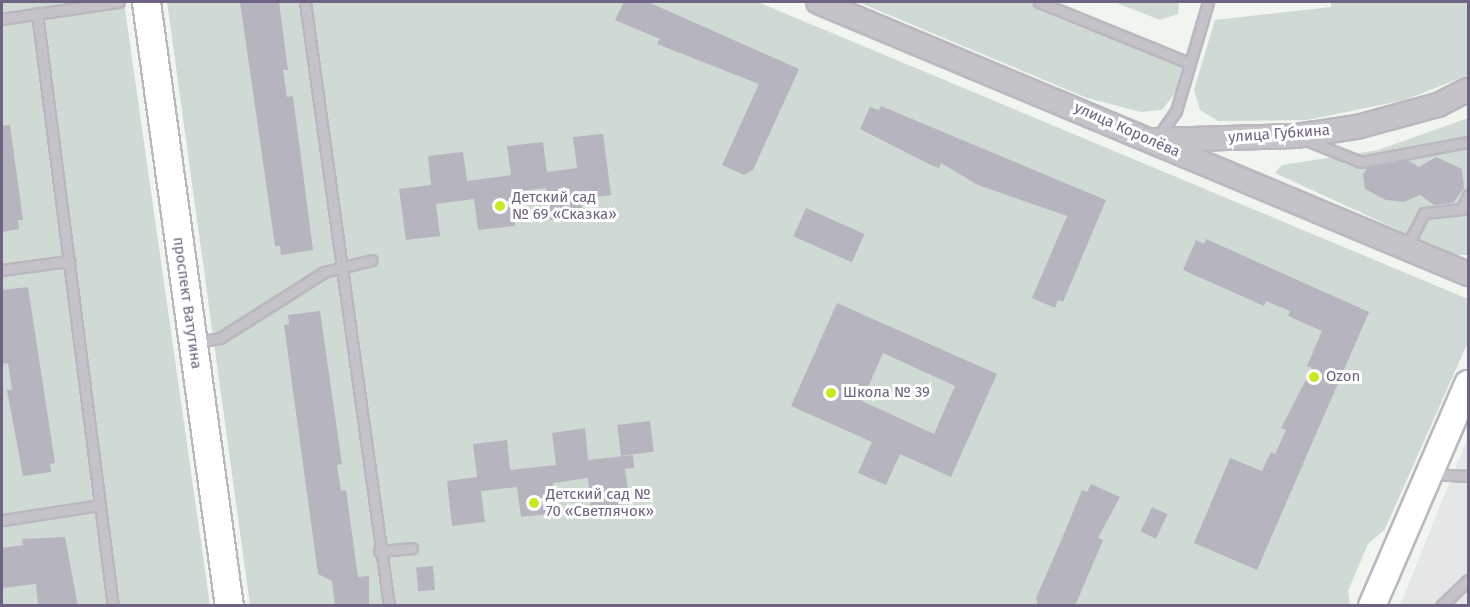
<!DOCTYPE html>
<meta charset="utf-8">
<style>
body{margin:0}
#map{position:relative;width:1470px;height:607px;overflow:hidden;background:#f1f5f0;font-family:"Fira Sans",sans-serif}
div>[style]{position:absolute}
.built>*{inset:0;background:#e5e7e6}
.green>*{inset:0;background:#cfdad5}
.building>*{inset:0;background:#b6b4be;transform-origin:0 0}
.roads{filter:drop-shadow(2px 0 #bab7bf) drop-shadow(-2px 0 #bab7bf) drop-shadow(0 2px #bab7bf) drop-shadow(0 -2px #bab7bf)}
.service>*{height:9px;margin:-4.5px;padding:0 4.5px;transform-origin:4.5px;border-radius:4.5px;background:#c5c2c9}
.tertiary>*{height:22px;margin:-11px;padding:0 11px;transform-origin:11px;border-radius:11px;background:#c5c2c9}
.secondary>*{height:26px;margin:-13px;padding:0 13px;transform-origin:13px;border-radius:13px;background:#fff}
.primary>*{height:27px;margin:-13.5px;padding:0 13.5px;transform-origin:13.5px;border-radius:13.5px;background:#fff}
.dots>*{width:16px;height:16px;translate:-50% -50%;box-sizing:border-box;border:3px solid #fff;border-radius:50%}
span{translate:-50% -50%;white-space:nowrap;text-align:center;line-height:1.15;-webkit-text-stroke:6px #fff;paint-order:stroke}
.street-label{font-size:15px;color:#6e6382}
.poi-label{font-size:15px;color:#6e6382}
.left{translate:0 -50%;text-align:left}
.frame{position:absolute;inset:0;border:3px solid #6e6382;pointer-events:none}
</style>
<div id="map">
<div class="built">
<div style="clip-path:polygon(1468px 437px,1468px 605px,1400px 605px)"></div>
</div>
<div class="green">
<div style="clip-path:polygon(2px 2px,124px 2px,210px 605px,2px 605px)"></div>
<div style="clip-path:polygon(167px 2px,758px 2px,1468px 299px,1468px 342px,1385px 529px,1368px 544px,1348px 591px,1350px 605px,250px 605px)"></div>
<div style="clip-path:polygon(858px 2px,1031px 2px,1182px 64px,1176px 92px,1162px 110px,1141px 112px,1087px 98px)"></div>
<div style="clip-path:polygon(1114px 2px,1179px 2px,1178px 14px,1160px 20px)"></div>
<div style="clip-path:polygon(1331px 2px,1468px 2px,1468px 75px,1405px 100px,1307px 120px,1218px 121px,1200px 110px,1194px 90px,1215px 20px,1331px 7px)"></div>
<div style="clip-path:polygon(1468px 118px,1468px 255px,1453px 255px,1275px 173px,1282px 165px,1378px 150px)"></div>
</div>
<div class="building">
<div style="clip-path:polygon(240px 2px,279px 2px,288px 70px,283px 70px,287px 97px,293px 96px,313px 250px,281px 255px,280px 246px,275px 246px)"></div>
<div style="clip-path:polygon(624px 2px,648px 2px,799px 69px,753px 170px,744px 175px,722px 165px,759px 84px,657px 44px,660px 39px,615px 20px)"></div>
<div style="clip-path:polygon(881px 106px,1106px 200px,1063px 302px,1058px 300px,1055px 308px,1032px 298px,1067px 216px,978px 185px,941px 163px,939px 168px,931px 165px,860px 129px,870px 107px,879px 110px)"></div>
<div style="clip-path:polygon(10px 125px,23px 220px,18px 220px,19px 229px,2px 232px,2px 126px)"></div>
<div style="clip-path:polygon(603px 134px,611px 195px,581px 199px,583px 216px,550px 220px,546px 188px,511px 192px,515px 226px,478px 230px,474px 199px,436px 204px,440px 236px,406px 240px,399px 189px,431px 185px,428px 156px,463px 152px,467px 181px,511px 175px,507px 146px,543px 142px,547px 172px,577px 168px,573px 137px)"></div>
<div style="clip-path:polygon(1436px 157px,1462px 169px,1464px 188px,1453px 203px,1434px 205px,1420px 195px,1404px 202px,1386px 200px,1365px 189px,1363px 175px,1368px 167px,1407px 160px,1419px 167px)"></div>
<div style="left:806px;top:208px;width:64px;height:31px;rotate:24deg"></div>
<div style="clip-path:polygon(1206px 239px,1369px 312px,1257px 570px,1194px 543px,1230px 458px,1262px 471px,1271px 452px,1275px 454px,1286px 430px,1281px 428px,1312px 368px,1307px 366px,1322px 331px,1288px 316px,1290px 311px,1266px 301px,1264px 306px,1183px 270px,1196px 240px,1204px 244px)"></div>
<div style="clip-path:polygon(28px 287px,55px 463px,50px 464px,51px 472px,23px 476px,7px 390px,12px 390px,8px 363px,3px 364px,2px 354px,2px 290px)"></div>
<div style="clip-path:polygon(evenodd,837px 303px,997px 374px,951px 477px,900px 454px,886px 485px,858px 473px,872px 442px,791px 406px,837px 303px,883px 353px,955px 386px,934px 434px,862px 401px,883px 353px)"></div>
<div style="clip-path:polygon(320px 311px,342px 464px,337px 465px,341px 491px,346px 490px,358px 577px,369px 576px,369px 606px,335px 606px,332px 581px,318px 574px,284px 325px,289px 324px,288px 315px)"></div>
<div style="left:650px;top:421px;width:31px;height:33px;rotate:83deg"></div>
<div style="clip-path:polygon(585px 428px,588px 460px,633px 455px,634px 468px,625px 469px,630px 504px,591px 509px,588px 478px,553px 483px,556px 513px,521px 517px,517px 487px,481px 491px,485px 522px,452px 526px,447px 481px,477px 477px,473px 444px,507px 440px,510px 470px,556px 465px,552px 433px)"></div>
<div style="clip-path:polygon(1091px 484px,1120px 497px,1098px 538px,1103px 540px,1075px 606px,1038px 606px,1036px 598px,1063px 536px,1082px 490px,1087px 492px)"></div>
<div style="left:1152px;top:507px;width:17px;height:27px;rotate:25deg"></div>
<div style="clip-path:polygon(65px 537px,78px 606px,38px 606px,36px 584px,2px 588px,2px 548px,23px 545px,22px 539px)"></div>
<div style="left:433px;top:566px;width:24px;height:17px;rotate:85deg"></div>
</div>
<div class="roads">
<div class="service">
<div style="left:305px;top:2px;width:610px;rotate:82.08deg"></div>
<div style="left:1039px;top:2px;width:160px;rotate:22.1deg"></div>
<div style="left:37px;top:13px;width:598px;rotate:82.7deg"></div>
<div style="left:2px;top:19px;width:118px;rotate:-8.3deg"></div>
<div style="left:1157px;top:138px;width:33px;rotate:-55deg"></div>
<div style="left:1176px;top:111px;width:114px;rotate:-73.6deg"></div>
<div style="left:1306px;top:140px;width:59px;rotate:21.8deg"></div>
<div style="left:1361px;top:162px;width:109px;rotate:-10.6deg"></div>
<div style="left:1406px;top:248px;width:39px;rotate:-63deg"></div>
<div style="left:1424px;top:213px;width:38px;rotate:-6deg"></div>
<div style="left:1462px;top:209px;width:15px;rotate:-67deg"></div>
<div style="left:2px;top:270px;width:68px;rotate:-7.7deg"></div>
<div style="left:195px;top:342px;width:25px;rotate:-9deg"></div>
<div style="left:220px;top:338px;width:123px;rotate:-32.4deg"></div>
<div style="left:324px;top:272px;width:49px;rotate:-14deg"></div>
<div style="left:1432px;top:474px;width:36px;rotate:3deg"></div>
<div style="left:2px;top:520px;width:99px;rotate:-8.7deg"></div>
<div style="left:379px;top:551px;width:33px;rotate:-5deg"></div>
<div style="left:1441px;top:606px;width:37px;rotate:-44deg"></div>
</div>
<div class="tertiary">
<div style="left:818px;top:2px;width:705px;rotate:22.71deg"></div>
<div style="left:1157px;top:140px;width:139px;rotate:-1.6deg"></div>
<div style="left:1296px;top:136px;width:62px;rotate:-8.4deg"></div>
<div style="left:1357px;top:127px;width:84px;rotate:-15.2deg"></div>
<div style="left:1438px;top:105px;width:34px;rotate:-27deg"></div>
</div>
<div class="secondary">
<div style="left:1372px;top:606px;width:242px;rotate:-66.6deg"></div>
</div>
<div class="primary">
<div style="left:146px;top:2px;width:610px;rotate:82.18deg"></div>
</div>
</div>
<div class="dots">
<div style="left:500px;top:206px;background:#c9e81e"></div>
<div style="left:1314px;top:377px;background:#c9e81e"></div>
<div style="left:831px;top:393px;background:#c9e81e"></div>
<div style="left:534px;top:503px;background:#c9e81e"></div>
</div>
<div class="street-label">
<span style="left:1127px;top:130px;rotate:24deg">улица Королёва</span>
<span style="left:1279px;top:134px;rotate:-4deg">улица Губкина</span>
<span style="left:187px;top:303px;rotate:82deg">проспект Ватутина</span>
</div>
<div class="poi-label">
<span class="left" style="left:512px;top:206px">Детский сад<br>№ 69 «Сказка»</span>
<span class="left" style="left:1326px;top:377px">Ozon</span>
<span class="left" style="left:843px;top:393px">Школа № 39</span>
<span class="left" style="left:546px;top:503px">Детский сад №<br>70 «Светлячок»</span>
</div>
<div class="frame"></div>
</div>
